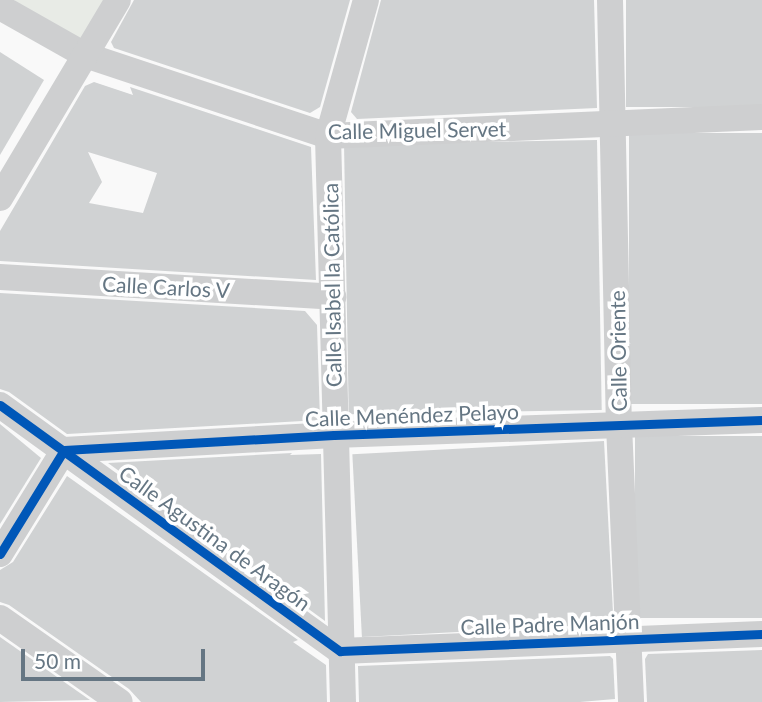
<!DOCTYPE html>
<meta charset="utf-8">
<style>
body{margin:0}
#map{position:relative;width:762px;height:702px;overflow:hidden;background:#f9f9f9;font-family:Lato,sans-serif}
div>[style]{position:absolute}
.green>*{inset:0;background:#e8ebe6}
.building>*{inset:0;background:#d0d2d3;transform-origin:0 0}
.street>*{height:26px;margin:-13px;padding:0 13px;transform-origin:13px;border-radius:13px;background:#cecfd0}
.cycleway>*{height:9px;margin:-4.5px;padding:0 4.5px;transform-origin:4.5px;border-radius:4.5px;background:#0057b8}
span{translate:-50% -50%;white-space:nowrap;text-align:center;line-height:1.15;-webkit-text-stroke:7px #fff;paint-order:stroke}
.street-label{font-size:21px;color:#657683}
.scale{position:absolute;left:21px;top:649px;width:184px;height:32px;box-sizing:border-box;border:4px solid #657683;border-top:0;padding-left:9px;font-size:21px;line-height:24px;white-space:nowrap;color:#657683;-webkit-text-stroke:5px #fff;paint-order:stroke}
</style>
<div id="map">
<div class="green">
<div style="clip-path:polygon(15px 0,118px 0,85px 55px,8px 12px)"></div>
</div>
<div class="building">
<div style="clip-path:polygon(134px 0,350px 0,320px 107px,310px 113px,114px 48px,111px 42px)"></div>
<div style="clip-path:polygon(381px 0,594px 0,597px 108px,357px 119px,351px 112px)"></div>
<div style="left:626px;top:0;width:136px;height:107px"></div>
<div style="clip-path:polygon(0 52px,44px 80px,0 155px)"></div>
<div style="clip-path:polygon(evenodd,94px 82px,133px 95px,130px 87px,311px 147px,316px 280px,0 261px,0 231px,85px 86px,94px 82px,88px 152px,157px 173px,143px 213px,89px 203px,102px 182px,88px 152px)"></div>
<div style="left:762px;top:133px;width:271px;height:133px;rotate:90deg"></div>
<div style="left:597px;top:140px;width:270px;height:253px;rotate:89deg"></div>
<div style="clip-path:polygon(0 293px,305px 311px,317px 325px,320px 420px,67px 434px,9px 392px,0 389px)"></div>
<div style="clip-path:polygon(0 424px,41px 458px,0 524px)"></div>
<div style="left:762px;top:436px;width:182px;height:127px;rotate:90deg"></div>
<div style="left:604px;top:441px;width:183px;height:252px;rotate:87deg"></div>
<div style="clip-path:polygon(292px 453px,290px 455px,321px 454px,325px 621px,108px 463px)"></div>
<div style="clip-path:polygon(67px 476px,298px 640px,293px 642px,326px 665px,327px 702px,141px 702px,129px 689px,9px 605px,0 602px,0 570px,13px 562px)"></div>
<div style="clip-path:polygon(0 637px,90px 700px,0 702px)"></div>
<div style="clip-path:polygon(762px 650px,762px 702px,647px 702px,645px 659px,648px 654px)"></div>
<div style="clip-path:polygon(610px 656px,613px 659px,615px 699px,580px 702px,359px 702px,358px 666px)"></div>
</div>
<div class="street">
<div style="left:610px;top:0;width:425px;rotate:88.8deg"></div>
<div style="left:619px;top:425px;width:277px;rotate:87.5deg"></div>
<div style="left:0;top:7px;width:98px;rotate:29.5deg"></div>
<div style="left:85px;top:55px;width:256px;rotate:18.4deg"></div>
<div style="left:328px;top:136px;width:434px;rotate:-2.5deg"></div>
<div style="left:0;top:198px;width:230px;rotate:-59.2deg"></div>
<div style="left:0;top:277px;width:334px;rotate:3.4deg"></div>
<div style="left:0;top:405px;width:420px;rotate:35.9deg"></div>
<div style="left:340px;top:651px;width:422px;rotate:-2.3deg"></div>
<div style="left:0;top:554px;width:122px;rotate:-58.4deg"></div>
<div style="left:64px;top:450px;width:270px;rotate:-3.2deg"></div>
<div style="left:334px;top:435px;width:428px;rotate:-2deg"></div>
<div style="left:0;top:618px;width:146px;rotate:35deg"></div>
<div style="left:343px;top:702px;width:566px;rotate:-91.52deg"></div>
<div style="left:328px;top:136px;width:141px;rotate:-74.4deg"></div>
</div>
<div class="cycleway">
<div style="left:0;top:405px;width:420px;rotate:35.9deg"></div>
<div style="left:340px;top:651px;width:422px;rotate:-2.3deg"></div>
<div style="left:0;top:554px;width:122px;rotate:-58.4deg"></div>
<div style="left:64px;top:450px;width:270px;rotate:-3.2deg"></div>
<div style="left:334px;top:435px;width:428px;rotate:-2deg"></div>
</div>
<div class="street-label">
<span style="left:417px;top:130px;rotate:-1deg">Calle Miguel Servet</span>
<span style="left:332px;top:285px;rotate:-91deg">Calle Isabel la Católica</span>
<span style="left:166px;top:287px;rotate:3deg">Calle Carlos V</span>
<span style="left:618px;top:351px;rotate:-91deg">Calle Oriente</span>
<span style="left:412px;top:415px;rotate:-2deg">Calle Menéndez Pelayo</span>
<span style="left:215px;top:538px;rotate:36deg">Calle Agustina de Aragón</span>
<span style="left:550px;top:624px;rotate:-2deg">Calle Padre Manjón</span>
</div>
<div class="scale">50 m</div>
</div>
